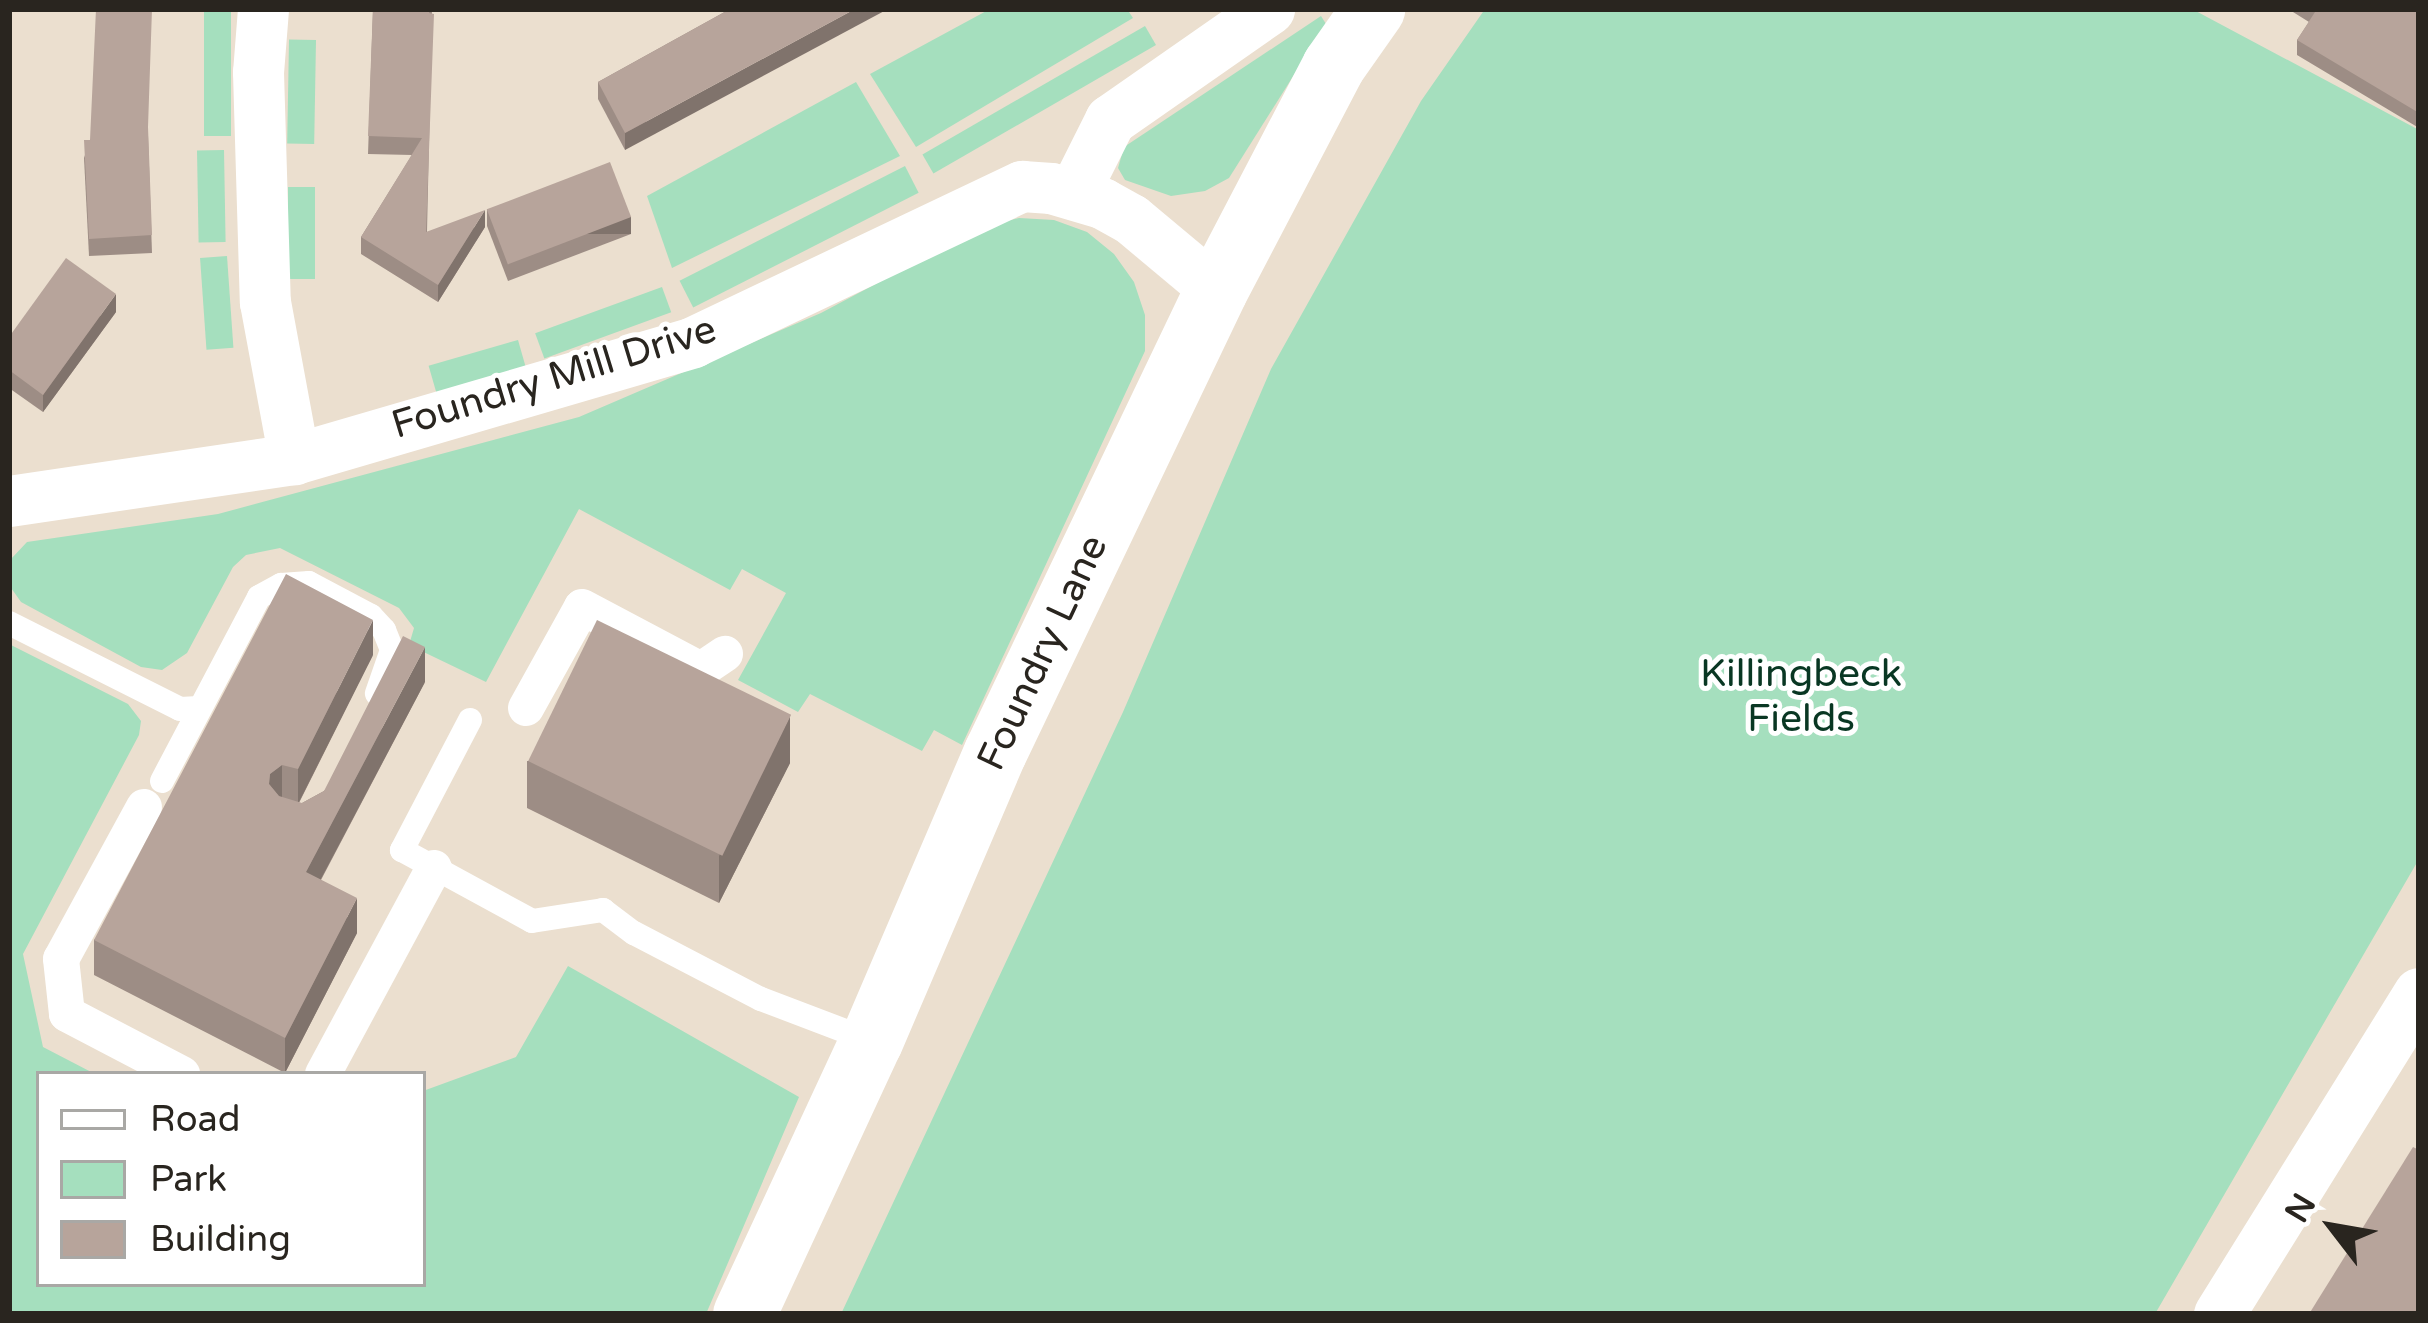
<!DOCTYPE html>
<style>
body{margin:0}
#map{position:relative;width:2428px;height:1323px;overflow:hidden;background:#ebdfcf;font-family:"Varela Round",sans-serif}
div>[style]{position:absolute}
.green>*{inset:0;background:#a5dfbe;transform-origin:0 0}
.service>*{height:24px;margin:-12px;padding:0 12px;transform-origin:12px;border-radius:12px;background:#fff}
.pedestrian>*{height:36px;margin:-18px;padding:0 18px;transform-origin:18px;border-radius:18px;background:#fff}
.minor>*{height:51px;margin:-25.5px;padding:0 25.5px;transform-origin:25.5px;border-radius:25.5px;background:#fff}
.tertiary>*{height:63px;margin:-31.5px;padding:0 31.5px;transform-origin:31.5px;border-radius:31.5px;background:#fff}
.wall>*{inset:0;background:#9d8d85}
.shaded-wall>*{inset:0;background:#80736c;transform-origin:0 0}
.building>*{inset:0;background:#b7a49b;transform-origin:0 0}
span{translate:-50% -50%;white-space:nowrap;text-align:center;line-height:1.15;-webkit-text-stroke:10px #fff;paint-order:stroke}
.street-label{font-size:39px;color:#29251f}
.park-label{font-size:39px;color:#093723}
.frame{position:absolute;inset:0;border:12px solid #29251f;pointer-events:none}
.legend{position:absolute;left:36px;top:1071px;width:390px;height:216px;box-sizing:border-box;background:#fff;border:3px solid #a9a8a5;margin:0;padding:15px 21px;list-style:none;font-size:36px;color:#29251f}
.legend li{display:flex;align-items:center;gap:24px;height:60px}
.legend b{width:60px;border:3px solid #a9a8a5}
.north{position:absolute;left:2272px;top:1167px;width:120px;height:120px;-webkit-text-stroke:9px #fff;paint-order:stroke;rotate:301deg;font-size:33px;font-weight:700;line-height:48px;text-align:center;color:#29251f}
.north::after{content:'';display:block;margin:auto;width:42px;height:54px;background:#29251f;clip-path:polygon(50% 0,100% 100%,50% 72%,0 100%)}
</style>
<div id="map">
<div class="green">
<div style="left:204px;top:9px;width:27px;height:127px"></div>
<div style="clip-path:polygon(990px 9px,1127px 9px,1133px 18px,916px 147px,870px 74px)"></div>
<div style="clip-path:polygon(1485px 9px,2192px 9px,2419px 130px,2419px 859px,2155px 1314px,841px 1314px,1123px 712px,1271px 369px,1421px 101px)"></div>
<div style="clip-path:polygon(1321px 16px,1326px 24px,1229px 178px,1205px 191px,1171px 196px,1125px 180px,1118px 168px,1124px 147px)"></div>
<div style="left:1145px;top:26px;width:22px;height:257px;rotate:60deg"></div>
<div style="left:316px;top:40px;width:104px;height:27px;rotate:91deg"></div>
<div style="clip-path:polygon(856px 82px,900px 156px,672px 268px,647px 196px)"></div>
<div style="left:224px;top:150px;width:92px;height:27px;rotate:89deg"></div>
<div style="left:905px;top:166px;width:30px;height:253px;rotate:63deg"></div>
<div style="left:288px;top:187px;width:27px;height:92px"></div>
<div style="clip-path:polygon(1019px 218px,1054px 220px,1087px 232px,1114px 254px,1134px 282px,1145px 315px,1145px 351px,962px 745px,934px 730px,922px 751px,810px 694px,798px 712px,738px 680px,786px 593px,742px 569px,730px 590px,579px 509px,486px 682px,409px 645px,414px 628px,399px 608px,280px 548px,246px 555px,233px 567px,187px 653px,162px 670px,141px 667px,21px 602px,9px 585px,11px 559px,27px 542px,218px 514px,579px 417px,821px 313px,985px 226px)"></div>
<div style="left:227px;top:256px;width:92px;height:27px;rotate:86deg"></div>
<div style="left:662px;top:287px;width:27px;height:135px;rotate:70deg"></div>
<div style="left:518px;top:340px;width:29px;height:93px;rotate:74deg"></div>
<div style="clip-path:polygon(9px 644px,128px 704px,141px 721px,139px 735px,23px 954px,43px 1047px,95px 1074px,39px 1074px,39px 1284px,423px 1284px,423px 1091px,516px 1057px,568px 966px,799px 1097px,706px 1314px,9px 1314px)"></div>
</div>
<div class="service">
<div style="left:9px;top:623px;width:191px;rotate:26.7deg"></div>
<div style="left:180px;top:709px;width:19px;rotate:-3deg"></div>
<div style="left:470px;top:720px;width:147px;rotate:117.6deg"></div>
<div style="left:402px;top:850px;width:148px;rotate:28.6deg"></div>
<div style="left:532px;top:921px;width:72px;rotate:-8.8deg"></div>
<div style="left:603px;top:910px;width:39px;rotate:37deg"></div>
<div style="left:634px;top:933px;width:143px;rotate:27.5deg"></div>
<div style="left:761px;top:999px;width:116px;rotate:20.8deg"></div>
<div style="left:162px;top:781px;width:208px;rotate:-62.2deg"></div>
<div style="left:259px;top:597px;width:25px;rotate:-29deg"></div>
<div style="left:281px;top:585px;width:28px;rotate:-4deg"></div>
<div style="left:309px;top:583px;width:70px;rotate:28deg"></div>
<div style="left:371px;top:616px;width:19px;rotate:47deg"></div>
<div style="left:384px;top:630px;width:22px;rotate:68deg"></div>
<div style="left:392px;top:650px;width:46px;rotate:109.2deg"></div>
</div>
<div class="pedestrian">
<div style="left:526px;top:708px;width:115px;rotate:-61deg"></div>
<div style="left:582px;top:607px;width:135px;rotate:27.9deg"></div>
<div style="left:701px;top:670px;width:29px;rotate:-34deg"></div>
<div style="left:144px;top:807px;width:173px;rotate:118.6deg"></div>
<div style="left:61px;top:959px;width:55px;rotate:83.8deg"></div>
<div style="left:67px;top:1014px;width:130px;rotate:27.6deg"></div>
<div style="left:323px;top:1074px;width:234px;rotate:-61.7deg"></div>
</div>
<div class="minor">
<div style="left:263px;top:9px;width:63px;rotate:94.5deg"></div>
<div style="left:258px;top:72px;width:230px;rotate:88.3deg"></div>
<div style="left:265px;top:302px;width:160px;rotate:79.5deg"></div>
<div style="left:1073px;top:194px;width:83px;rotate:-63.4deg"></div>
<div style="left:1110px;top:120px;width:194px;rotate:-34.9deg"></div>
<div style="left:9px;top:501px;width:288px;rotate:-8.4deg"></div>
<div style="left:294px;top:459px;width:416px;rotate:-16.3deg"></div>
<div style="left:693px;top:342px;width:364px;rotate:-25.4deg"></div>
<div style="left:1022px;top:186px;width:29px;rotate:4deg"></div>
<div style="left:1051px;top:188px;width:53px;rotate:16.4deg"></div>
<div style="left:1102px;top:203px;width:33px;rotate:29deg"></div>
<div style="left:1131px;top:219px;width:111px;rotate:39.9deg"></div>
<div style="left:2219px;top:1314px;width:378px;rotate:-58.1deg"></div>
</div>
<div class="tertiary">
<div style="left:744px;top:1314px;width:301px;rotate:-65.1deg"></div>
<div style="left:871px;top:1041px;width:314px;rotate:-66.8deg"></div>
<div style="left:995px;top:752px;width:512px;rotate:-64.44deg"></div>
<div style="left:1216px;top:290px;width:253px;rotate:-62.4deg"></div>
<div style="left:1333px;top:66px;width:70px;rotate:-54.9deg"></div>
</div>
<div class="wall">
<div style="clip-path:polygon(373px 9px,432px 9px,427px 232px,485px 227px,438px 302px,361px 254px,361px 237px,412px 155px,368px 154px)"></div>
<div style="clip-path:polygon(730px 9px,625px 150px,598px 99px,598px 82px)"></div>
<div style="clip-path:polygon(2293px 9px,2419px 9px,2419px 128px,2297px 55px,2297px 40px,2309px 22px,2293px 12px)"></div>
<div style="clip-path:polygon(148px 136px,152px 253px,89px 256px,84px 158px,90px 140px)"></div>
<div style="clip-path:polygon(487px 209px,631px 234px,508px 281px,487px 226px)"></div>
<div style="clip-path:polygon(116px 312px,43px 412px,9px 388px,9px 337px)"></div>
<div style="clip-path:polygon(373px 655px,299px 803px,302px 803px,324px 791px,425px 682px,321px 880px,357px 933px,285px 1073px,94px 975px,94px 940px)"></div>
<div style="clip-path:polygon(527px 761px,790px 763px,719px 903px,527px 808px)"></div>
</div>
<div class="shaded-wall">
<div style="clip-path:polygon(855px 9px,888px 9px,625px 150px,625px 133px)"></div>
<div style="clip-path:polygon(485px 210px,485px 227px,438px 302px,438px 285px)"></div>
<div style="left:631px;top:217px;width:17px;height:132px;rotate:90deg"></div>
<div style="clip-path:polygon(116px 294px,116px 312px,43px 412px,43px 395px)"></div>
<div style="clip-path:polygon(373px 620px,373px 655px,298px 804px,298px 769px)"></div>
<div style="clip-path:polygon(425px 647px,425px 682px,306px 907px,306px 872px)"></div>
<div style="clip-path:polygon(790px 716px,790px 763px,719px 903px,719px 856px)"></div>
<div style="clip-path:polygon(282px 765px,282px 800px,269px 784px,270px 774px)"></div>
<div style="clip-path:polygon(357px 898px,357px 933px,285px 1073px,285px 1038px)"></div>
</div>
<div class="building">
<div style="clip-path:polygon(96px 9px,152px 9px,148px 127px,152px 235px,89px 239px,84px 140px,90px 140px)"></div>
<div style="clip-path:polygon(373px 9px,430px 9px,429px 13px,434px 14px,426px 232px,485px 210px,438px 285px,361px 237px,422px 138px,368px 136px)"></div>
<div style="clip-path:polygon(730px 9px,855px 9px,625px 133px,598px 82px)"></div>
<div style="clip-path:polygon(2311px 9px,2419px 9px,2419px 113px,2297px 40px,2315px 12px)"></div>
<div style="left:610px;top:162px;width:59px;height:132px;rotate:69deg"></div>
<div style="clip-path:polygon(66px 258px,116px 294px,43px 395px,9px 370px,9px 337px)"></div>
<div style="clip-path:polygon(286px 574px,373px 620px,298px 769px,282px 765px,270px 774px,269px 784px,279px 796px,302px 803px,324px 791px,403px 636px,425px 647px,306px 872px,357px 898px,285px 1038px,94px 940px)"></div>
<div style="left:597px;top:620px;width:216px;height:157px;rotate:26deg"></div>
<div style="clip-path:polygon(2413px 1147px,2419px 1150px,2419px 1314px,2309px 1314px)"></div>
</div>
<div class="street-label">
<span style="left:554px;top:378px;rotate:-17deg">Foundry Mill Drive</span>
<span style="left:1043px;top:653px;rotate:-65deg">Foundry Lane</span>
</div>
<div class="park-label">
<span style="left:1801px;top:697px">Killingbeck<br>Fields</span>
</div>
<div class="frame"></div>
<ul class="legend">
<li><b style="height:15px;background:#fff"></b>Road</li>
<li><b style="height:33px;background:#a5dfbe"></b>Park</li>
<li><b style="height:33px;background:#b7a49b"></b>Building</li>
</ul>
<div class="north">N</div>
</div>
